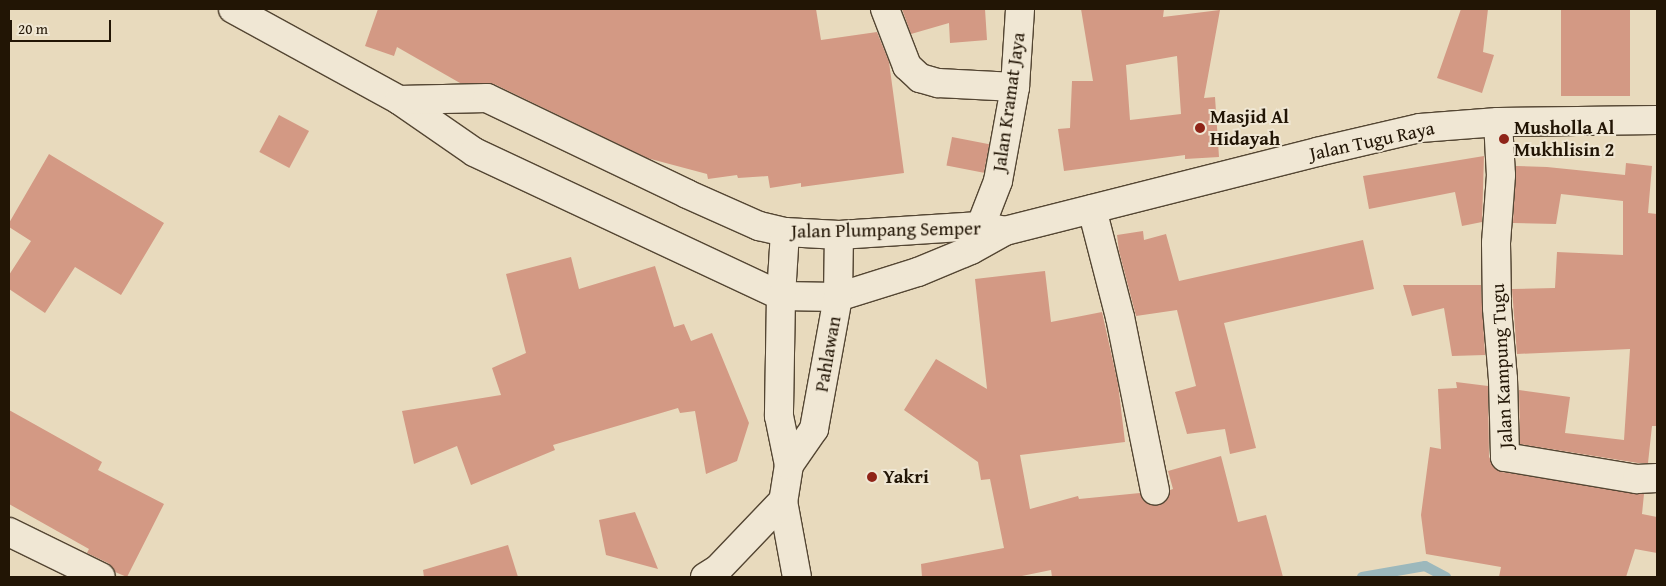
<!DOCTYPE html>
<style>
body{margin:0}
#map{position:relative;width:1666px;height:586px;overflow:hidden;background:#e8dabd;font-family:"Gentium Book Plus",serif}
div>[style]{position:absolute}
.stream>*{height:10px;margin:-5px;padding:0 5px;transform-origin:5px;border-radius:5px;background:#9cb8bc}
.building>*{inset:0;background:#d39984;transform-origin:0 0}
.roads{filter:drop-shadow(1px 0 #544633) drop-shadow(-1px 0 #544633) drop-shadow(0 1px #544633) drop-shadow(0 -1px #544633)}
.street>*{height:28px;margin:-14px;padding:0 14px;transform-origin:14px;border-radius:14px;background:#f0e7d4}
.secondary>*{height:28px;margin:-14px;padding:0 14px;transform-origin:14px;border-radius:14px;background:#f0e7d4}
.dots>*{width:14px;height:14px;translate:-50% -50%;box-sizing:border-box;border:2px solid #f0e7d4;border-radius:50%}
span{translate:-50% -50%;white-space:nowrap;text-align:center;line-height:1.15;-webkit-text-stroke:4px #f0e7d4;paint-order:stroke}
.street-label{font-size:19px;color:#221505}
.poi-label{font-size:19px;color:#221505;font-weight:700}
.left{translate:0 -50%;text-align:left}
.frame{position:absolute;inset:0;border:10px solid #221505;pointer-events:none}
.scale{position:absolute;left:10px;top:20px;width:101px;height:22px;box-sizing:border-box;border:2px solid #221505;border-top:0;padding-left:6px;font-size:15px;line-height:18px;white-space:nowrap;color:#221505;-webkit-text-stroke:4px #f0e7d4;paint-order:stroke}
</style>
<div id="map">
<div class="stream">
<div style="left:1362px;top:577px;width:64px;rotate:-9.9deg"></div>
<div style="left:1425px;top:566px;width:24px;rotate:28deg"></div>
</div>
<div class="building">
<div style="clip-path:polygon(378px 9px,816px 9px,821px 40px,877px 32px,889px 62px,904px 173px,801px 187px,801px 183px,770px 188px,768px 176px,738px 178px,737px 175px,708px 179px,707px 174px,647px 158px,494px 84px,460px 83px,397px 47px,394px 56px,365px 46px)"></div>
<div style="clip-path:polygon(902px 9px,985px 9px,987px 40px,950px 43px,949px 23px,911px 34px)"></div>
<div style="clip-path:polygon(evenodd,1081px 9px,1164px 9px,1163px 17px,1220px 10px,1204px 98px,1215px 97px,1219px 157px,1185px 159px,1185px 155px,1064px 171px,1058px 129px,1070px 128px,1072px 81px,1093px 81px,1081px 9px,1177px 56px,1181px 114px,1130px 120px,1126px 65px,1177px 56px)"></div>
<div style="clip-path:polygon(1461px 9px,1488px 9px,1483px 52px,1494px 55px,1482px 93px,1437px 78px)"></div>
<div style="left:1561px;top:9px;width:69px;height:87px"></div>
<div style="left:279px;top:115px;width:34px;height:42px;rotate:28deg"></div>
<div style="left:952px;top:137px;width:38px;height:29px;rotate:11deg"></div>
<div style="clip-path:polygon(49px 154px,164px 223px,121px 295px,75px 267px,45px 313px,9px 289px,9px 275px,31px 241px,9px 227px,9px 223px)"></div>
<div style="clip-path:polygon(1484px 156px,1482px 222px,1462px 226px,1455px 192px,1369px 209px,1363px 176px)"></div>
<div style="clip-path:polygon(1626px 163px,1652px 166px,1648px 213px,1657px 214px,1657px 426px,1652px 426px,1648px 463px,1638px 463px,1520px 444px,1519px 390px,1570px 397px,1565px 433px,1624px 440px,1630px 349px,1517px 354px,1512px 289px,1555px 288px,1557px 252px,1623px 255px,1623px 201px,1561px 194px,1556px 224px,1513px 223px,1516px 166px,1547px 167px,1625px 175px)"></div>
<div style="clip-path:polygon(1143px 231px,1144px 240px,1166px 234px,1179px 281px,1363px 240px,1374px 289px,1224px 323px,1256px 448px,1230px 454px,1225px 429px,1187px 434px,1175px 392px,1196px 386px,1177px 310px,1136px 316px,1119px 251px,1117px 235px)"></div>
<div style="clip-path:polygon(571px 257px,579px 289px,655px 266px,674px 327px,684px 324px,691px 341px,712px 333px,749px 423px,737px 461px,706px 474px,695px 411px,680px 413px,678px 408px,553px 445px,555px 450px,471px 485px,457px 446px,414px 464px,402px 411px,501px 395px,492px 368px,526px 353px,506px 274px)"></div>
<div style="clip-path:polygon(1045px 271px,1051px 322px,1102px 312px,1118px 384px,1125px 442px,1020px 455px,1030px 509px,1078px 496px,1079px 499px,1140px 493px,1143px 500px,1150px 505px,1159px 505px,1166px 501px,1170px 490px,1173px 489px,1168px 471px,1221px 456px,1238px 522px,1266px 515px,1283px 577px,1052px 577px,1051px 570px,1017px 577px,922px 577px,921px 564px,1004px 548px,990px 479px,981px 480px,978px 462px,904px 410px,936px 359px,987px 389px,975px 279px)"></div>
<div style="clip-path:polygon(1403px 285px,1481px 285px,1485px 355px,1452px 356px,1444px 308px,1412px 316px)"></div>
<div style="clip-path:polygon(1456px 382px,1488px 386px,1489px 457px,1496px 469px,1502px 472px,1644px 494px,1642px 514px,1657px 517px,1657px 553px,1635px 549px,1626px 577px,1499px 577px,1501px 567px,1426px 554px,1421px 515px,1430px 447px,1441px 449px,1438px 389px,1457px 388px)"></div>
<div style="clip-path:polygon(9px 410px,102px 462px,98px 470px,164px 504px,127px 577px,115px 572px,108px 563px,87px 553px,89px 549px,9px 504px)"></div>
<div style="clip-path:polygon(635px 512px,652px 554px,658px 569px,606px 555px,599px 520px)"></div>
<div style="clip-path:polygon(508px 545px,518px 577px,424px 577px,423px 570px)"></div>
</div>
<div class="roads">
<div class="street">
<div style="left:885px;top:9px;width:61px;rotate:68.9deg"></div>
<div style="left:907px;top:66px;width:18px;rotate:43deg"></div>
<div style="left:920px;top:78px;width:19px;rotate:16deg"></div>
<div style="left:938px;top:83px;width:77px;rotate:3deg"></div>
<div style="left:1498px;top:122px;width:53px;rotate:86.8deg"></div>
<div style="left:1501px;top:175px;width:68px;rotate:94.2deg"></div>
<div style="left:1496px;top:243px;width:65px;rotate:89.1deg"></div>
<div style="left:1497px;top:308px;width:71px;rotate:85.2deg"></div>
<div style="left:1503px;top:379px;width:78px;rotate:88.5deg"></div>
<div style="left:1505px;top:457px;width:134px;rotate:9.5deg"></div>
<div style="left:1637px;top:479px;width:20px;rotate:-3deg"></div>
<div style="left:1092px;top:209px;width:112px;rotate:75.5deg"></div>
<div style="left:1120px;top:317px;width:177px;rotate:78.6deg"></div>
<div style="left:9px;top:532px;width:102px;rotate:26.1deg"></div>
</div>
<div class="secondary">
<div style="left:233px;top:9px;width:189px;rotate:28.7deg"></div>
<div style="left:399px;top:100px;width:91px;rotate:34.7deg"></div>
<div style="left:474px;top:152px;width:339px;rotate:25.1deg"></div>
<div style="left:781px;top:296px;width:57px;rotate:1deg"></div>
<div style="left:838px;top:297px;width:84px;rotate:-17.4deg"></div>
<div style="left:918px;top:272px;width:57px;rotate:-22.5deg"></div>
<div style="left:971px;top:250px;width:39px;rotate:-29deg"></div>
<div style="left:1005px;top:231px;width:322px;rotate:-14.2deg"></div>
<div style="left:1317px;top:152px;width:106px;rotate:-13.1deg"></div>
<div style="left:1420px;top:128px;width:78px;rotate:-4.4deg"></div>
<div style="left:1498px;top:122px;width:159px;rotate:-0.7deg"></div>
<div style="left:399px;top:100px;width:88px;rotate:-1.3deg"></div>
<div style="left:487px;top:98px;width:222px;rotate:25.6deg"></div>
<div style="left:687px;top:194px;width:79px;rotate:24deg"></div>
<div style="left:759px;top:226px;width:27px;rotate:13deg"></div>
<div style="left:785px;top:232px;width:54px;rotate:3.2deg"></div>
<div style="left:839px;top:235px;width:141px;rotate:-3.7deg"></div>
<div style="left:980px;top:226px;width:25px;rotate:11deg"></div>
<div style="left:785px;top:232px;width:64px;rotate:93.6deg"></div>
<div style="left:781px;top:296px;width:120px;rotate:91deg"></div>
<div style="left:779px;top:416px;width:50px;rotate:78.5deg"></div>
<div style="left:789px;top:465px;width:36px;rotate:99deg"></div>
<div style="left:783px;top:501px;width:77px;rotate:79.6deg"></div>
<div style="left:974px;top:243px;width:66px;rotate:-68.8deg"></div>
<div style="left:998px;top:181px;width:96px;rotate:-79.7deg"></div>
<div style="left:1015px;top:87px;width:78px;rotate:-86.3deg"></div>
<div style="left:789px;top:465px;width:44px;rotate:-55.2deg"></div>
<div style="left:814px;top:429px;width:134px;rotate:-79.7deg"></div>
<div style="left:838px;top:297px;width:62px;rotate:-89.1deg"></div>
<div style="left:705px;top:577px;width:15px;rotate:-32deg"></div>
<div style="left:718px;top:569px;width:94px;rotate:-46.3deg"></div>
</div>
</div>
<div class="dots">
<div style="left:1200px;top:128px;background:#8f2418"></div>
<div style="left:1504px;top:139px;background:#8f2418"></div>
<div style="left:872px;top:477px;background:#8f2418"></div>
</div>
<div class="street-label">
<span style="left:1009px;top:102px;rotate:-82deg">Jalan Kramat Jaya</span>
<span style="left:1372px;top:141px;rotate:-12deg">Jalan Tugu Raya</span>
<span style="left:886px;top:230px;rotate:-1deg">Jalan Plumpang Semper</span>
<span style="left:828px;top:354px;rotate:-80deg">Pahlawan</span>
<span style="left:1502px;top:366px;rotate:-93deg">Jalan Kampung Tugu</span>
</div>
<div class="poi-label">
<span class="left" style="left:1210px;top:128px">Masjid Al<br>Hidayah</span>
<span class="left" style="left:1514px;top:139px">Musholla Al<br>Mukhlisin 2</span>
<span class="left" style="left:883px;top:477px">Yakri</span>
</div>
<div class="frame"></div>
<div class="scale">20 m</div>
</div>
